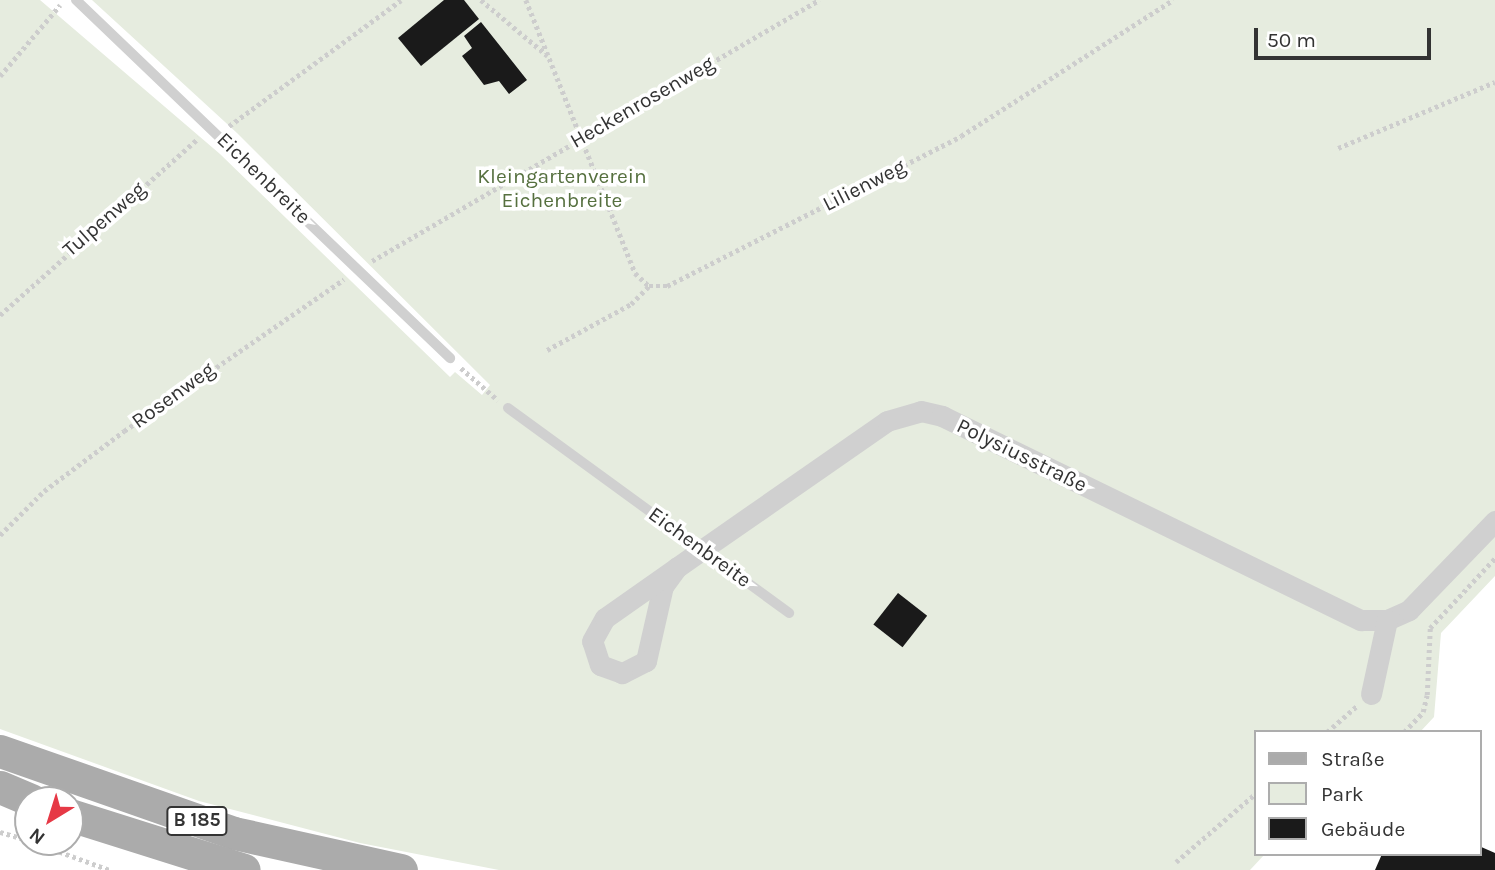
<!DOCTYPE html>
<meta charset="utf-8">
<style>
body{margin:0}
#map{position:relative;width:1495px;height:870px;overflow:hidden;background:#fff;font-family:Karla,sans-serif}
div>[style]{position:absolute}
.green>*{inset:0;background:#e6ecdf}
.building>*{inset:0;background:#1a1a1a;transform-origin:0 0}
.path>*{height:4.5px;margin-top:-2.25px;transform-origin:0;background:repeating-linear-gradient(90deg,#cdcdcd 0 3.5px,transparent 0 7px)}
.service>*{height:10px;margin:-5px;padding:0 5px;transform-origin:5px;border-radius:5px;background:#d0d0d0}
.minor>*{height:21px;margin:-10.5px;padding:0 10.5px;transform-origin:10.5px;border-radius:10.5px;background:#d0d0d0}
.primary>*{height:33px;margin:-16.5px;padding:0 16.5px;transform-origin:16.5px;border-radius:16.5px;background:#ababab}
span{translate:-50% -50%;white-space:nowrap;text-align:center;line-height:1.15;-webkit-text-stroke:7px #fff;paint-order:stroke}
.shield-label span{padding:2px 5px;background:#fff;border:2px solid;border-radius:5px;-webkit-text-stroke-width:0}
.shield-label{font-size:19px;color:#333;font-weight:700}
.street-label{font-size:21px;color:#333}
.park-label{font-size:21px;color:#56703f}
.legend{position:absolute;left:1254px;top:730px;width:228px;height:126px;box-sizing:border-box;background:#fff;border:2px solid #adadad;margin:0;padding:9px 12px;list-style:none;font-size:21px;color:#333}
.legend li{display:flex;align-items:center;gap:14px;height:35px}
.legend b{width:35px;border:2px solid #adadad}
.north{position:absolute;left:14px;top:786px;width:70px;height:70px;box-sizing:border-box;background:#fff;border:2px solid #adadad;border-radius:50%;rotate:218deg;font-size:19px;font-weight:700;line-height:28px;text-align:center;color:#333}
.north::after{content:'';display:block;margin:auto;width:24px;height:32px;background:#e63946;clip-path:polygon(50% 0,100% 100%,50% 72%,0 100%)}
.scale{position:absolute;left:1254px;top:28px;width:177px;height:32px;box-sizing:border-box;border:4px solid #333;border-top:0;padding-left:9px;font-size:21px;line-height:24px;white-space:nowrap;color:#333;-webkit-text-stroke:5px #fff;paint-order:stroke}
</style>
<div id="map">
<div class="green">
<div style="clip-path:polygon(0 0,40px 0,220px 154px,450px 377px,455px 372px,482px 395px,490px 385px,237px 133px,92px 0,1495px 0,1495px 576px,1441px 633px,1434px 717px,1420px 732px,1255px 732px,1255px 854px,1265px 854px,1250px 870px,499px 870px,360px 843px,199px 801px,0 729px)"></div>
</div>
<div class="building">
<div style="clip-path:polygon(444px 0,464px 0,479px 19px,421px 66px,398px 38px)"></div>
<div style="clip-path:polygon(481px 22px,527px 80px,509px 94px,499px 81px,484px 85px,462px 56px,472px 48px,464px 36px)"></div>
<div style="left:898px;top:593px;width:37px;height:40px;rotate:38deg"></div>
<div style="clip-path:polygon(1479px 846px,1495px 853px,1495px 870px,1375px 870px,1382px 854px,1479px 854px)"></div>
</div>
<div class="path">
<div style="left:481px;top:0;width:87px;rotate:39.9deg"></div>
<div style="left:526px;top:0;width:294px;rotate:68.2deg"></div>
<div style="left:635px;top:273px;width:19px;rotate:43deg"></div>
<div style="left:0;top:76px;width:93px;rotate:-49.8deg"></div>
<div style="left:229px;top:126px;width:213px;rotate:-36.2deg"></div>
<div style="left:1338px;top:148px;width:170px;rotate:-22.8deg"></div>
<div style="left:372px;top:261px;width:518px;rotate:-30.28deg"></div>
<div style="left:0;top:315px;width:266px;rotate:-41.7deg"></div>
<div style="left:547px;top:350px;width:96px;rotate:-28.7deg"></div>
<div style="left:631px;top:304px;width:25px;rotate:-45deg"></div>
<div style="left:649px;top:286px;width:18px"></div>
<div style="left:667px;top:286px;width:330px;rotate:-27deg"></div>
<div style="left:961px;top:136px;width:252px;rotate:-32.7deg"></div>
<div style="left:461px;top:368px;width:49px;rotate:40.9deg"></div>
<div style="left:0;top:535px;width:62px;rotate:-45deg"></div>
<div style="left:44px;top:491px;width:100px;rotate:-36.9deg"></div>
<div style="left:124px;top:431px;width:267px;rotate:-34.6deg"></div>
<div style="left:1327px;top:732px;width:40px;rotate:-41deg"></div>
<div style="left:1404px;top:732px;width:28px;rotate:-46deg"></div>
<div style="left:1423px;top:712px;width:17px;rotate:-77deg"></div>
<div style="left:1427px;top:695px;width:67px;rotate:-87.4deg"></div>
<div style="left:1430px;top:628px;width:96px;rotate:-47.1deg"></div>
<div style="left:0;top:832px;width:29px;rotate:16deg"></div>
<div style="left:33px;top:842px;width:82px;rotate:20deg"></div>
<div style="left:1176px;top:862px;width:104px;rotate:-40.7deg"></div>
</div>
<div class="service">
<div style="left:76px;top:0;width:518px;rotate:43.75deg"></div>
<div style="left:508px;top:408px;width:348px;rotate:36.1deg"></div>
</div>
<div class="minor">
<div style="left:677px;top:567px;width:24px;rotate:126deg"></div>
<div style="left:663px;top:586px;width:77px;rotate:102.8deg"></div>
<div style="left:646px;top:661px;width:27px;rotate:153deg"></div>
<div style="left:622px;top:673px;width:23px;rotate:-160deg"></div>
<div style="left:600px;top:665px;width:25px;rotate:-108deg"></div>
<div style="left:592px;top:641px;width:26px;rotate:-61deg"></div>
<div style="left:605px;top:618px;width:120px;rotate:-35.1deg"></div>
<div style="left:703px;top:549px;width:224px;rotate:-34.8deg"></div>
<div style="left:887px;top:421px;width:35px;rotate:-16deg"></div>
<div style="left:921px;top:411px;width:22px;rotate:13deg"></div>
<div style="left:942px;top:416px;width:466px;rotate:26deg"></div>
<div style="left:1361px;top:620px;width:26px"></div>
<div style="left:1387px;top:620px;width:24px;rotate:-24deg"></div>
<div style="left:1409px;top:610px;width:124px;rotate:-46deg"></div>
<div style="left:1371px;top:694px;width:76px;rotate:-77.8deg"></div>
</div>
<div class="primary">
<div style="left:0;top:751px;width:248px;rotate:19.3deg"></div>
<div style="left:234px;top:833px;width:171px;rotate:12.5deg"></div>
<div style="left:0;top:787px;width:34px;rotate:23deg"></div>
<div style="left:70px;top:815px;width:182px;rotate:17.5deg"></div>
</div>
<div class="shield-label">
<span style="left:197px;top:821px">B 185</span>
</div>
<div class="street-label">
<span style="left:642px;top:102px;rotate:-30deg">Heckenrosenweg</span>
<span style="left:264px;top:178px;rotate:44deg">Eichenbreite</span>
<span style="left:864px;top:185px;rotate:-27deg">Lilienweg</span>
<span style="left:104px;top:219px;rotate:-41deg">Tulpenweg</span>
<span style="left:173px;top:395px;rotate:-36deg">Rosenweg</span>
<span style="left:1022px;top:455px;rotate:26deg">Polysiusstraße</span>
<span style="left:700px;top:547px;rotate:36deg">Eichenbreite</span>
</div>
<div class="park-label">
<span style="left:562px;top:188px">Kleingartenverein<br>Eichenbreite</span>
</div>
<ul class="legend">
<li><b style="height:9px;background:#ababab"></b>Straße</li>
<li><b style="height:19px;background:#e6ecdf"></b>Park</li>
<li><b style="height:19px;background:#1a1a1a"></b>Gebäude</li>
</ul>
<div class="north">N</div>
<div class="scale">50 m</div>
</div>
